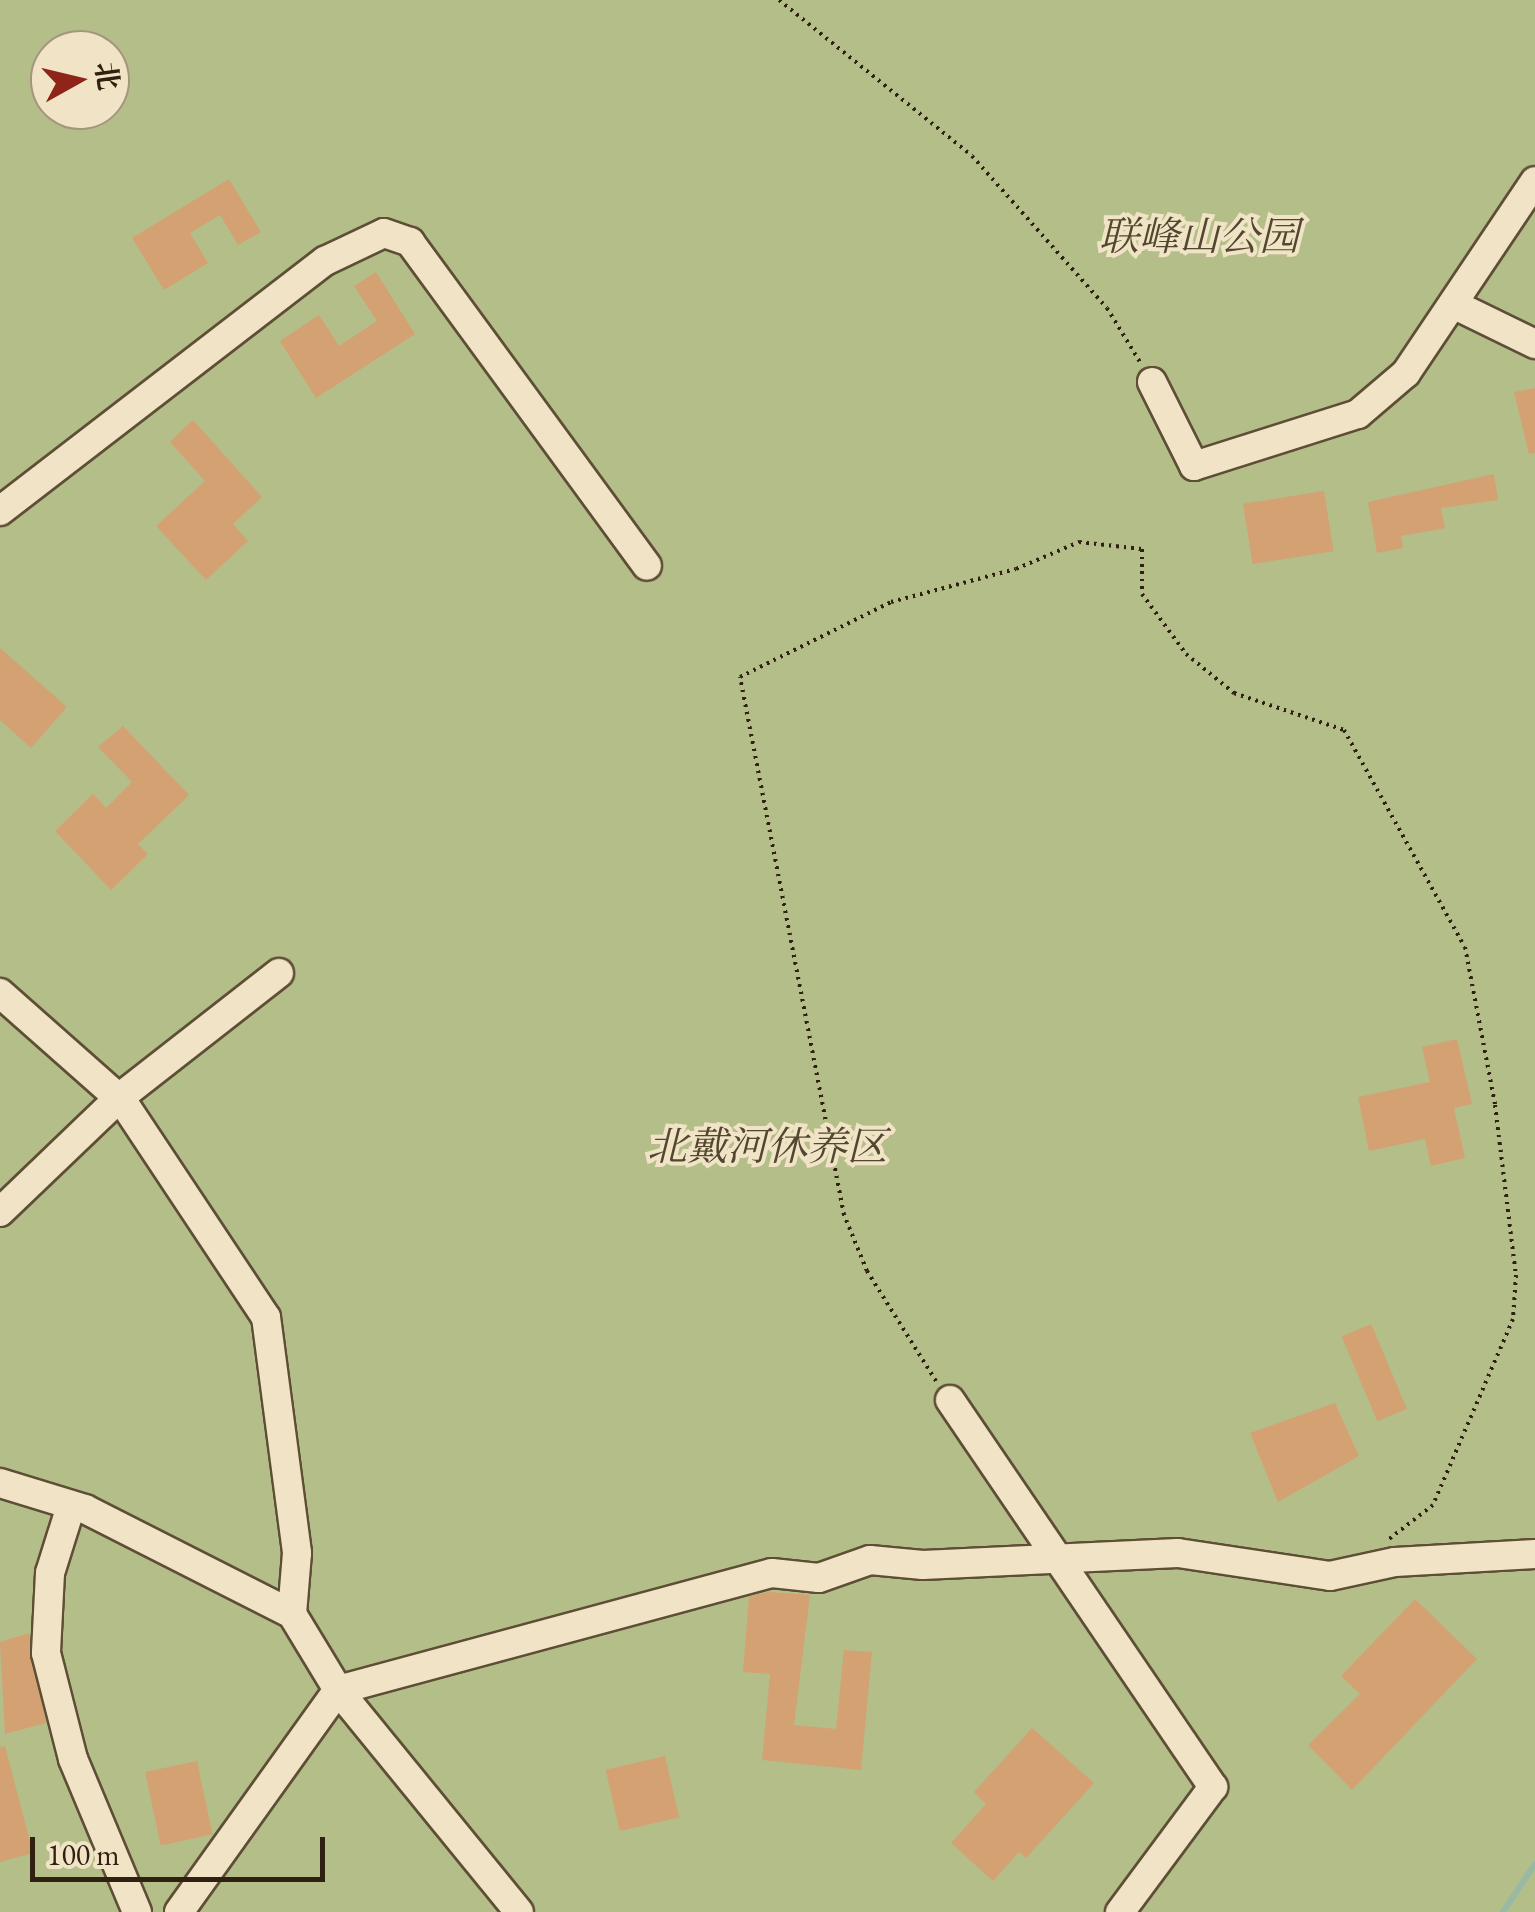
<!DOCTYPE html>
<meta charset="utf-8">
<style>
body{margin:0}
#map{position:relative;width:1535px;height:1912px;overflow:hidden;background:#e9d6a7;font-family:"EB Garamond","Noto Serif SC",serif}
div>[style]{position:absolute}
.green>*{inset:0;background:#b4be89}
.stream>*{height:6px;margin:-3px;padding:0 3px;transform-origin:3px;border-radius:3px;background:#98b9a4}
.building>*{inset:0;background:#d4a173;transform-origin:0 0}
.path>*{height:4px;margin-top:-2px;transform-origin:0;background:repeating-linear-gradient(90deg,#302011 0 2.5px,transparent 0 7.5px)}
.roads{filter:drop-shadow(2px 0 #5e4e36) drop-shadow(-2px 0 #5e4e36) drop-shadow(0 2px #5e4e36) drop-shadow(0 -2px #5e4e36)}
.minor>*{height:28px;margin:-14px;padding:0 14px;transform-origin:14px;border-radius:14px;background:#f1e4c6}
span{translate:-50% -50%;white-space:nowrap;text-align:center;line-height:1.15;-webkit-text-stroke:8px #f1e4c6;paint-order:stroke}
.park-label{font-size:40px;color:#51482f;font-style:italic}
.north{position:absolute;left:30px;top:30px;width:100px;height:100px;box-sizing:border-box;background:#f1e4c6;border:2px solid #a4967e;border-radius:50%;rotate:82deg;font-size:28px;font-weight:700;line-height:40px;text-align:center;color:#302011}
.north::after{content:'';display:block;margin:auto;width:35px;height:45px;background:#8f2418;clip-path:polygon(50% 0,100% 100%,50% 72%,0 100%)}
.scale{position:absolute;left:30px;top:1837px;width:295px;height:45px;box-sizing:border-box;border:5px solid #302011;border-top:0;padding-left:12px;font-size:30px;line-height:35px;white-space:nowrap;color:#302011;-webkit-text-stroke:8px #f1e4c6;paint-order:stroke}
</style>
<div id="map">
<div class="green">
<div style="clip-path:polygon(evenodd,0 0,1535px 0,1535px 1912px,0 1912px,0 0,50px 50px,110px 50px,110px 110px,50px 110px,50px 50px)"></div>
</div>
<div class="stream">
<div style="left:1503px;top:1912px;width:58px;rotate:-56.3deg"></div>
</div>
<div class="building">
<div style="clip-path:polygon(229px 179px,261px 232px,238px 245px,220px 215px,190px 233px,208px 263px,164px 290px,132px 238px)"></div>
<div style="clip-path:polygon(376px 272px,415px 334px,316px 398px,280px 341px,319px 315px,339px 346px,377px 321px,354px 286px)"></div>
<div style="clip-path:polygon(1535px 388px,1535px 453px,1529px 454px,1514px 392px)"></div>
<div style="clip-path:polygon(193px 420px,262px 497px,233px 524px,248px 541px,206px 580px,156px 526px,205px 481px,170px 442px)"></div>
<div style="clip-path:polygon(1494px 474px,1498px 500px,1441px 508px,1445px 528px,1401px 536px,1403px 548px,1377px 553px,1368px 502px)"></div>
<div style="left:1324px;top:491px;width:61px;height:82px;rotate:81deg"></div>
<div style="clip-path:polygon(0 648px,67px 707px,31px 748px,0 720px)"></div>
<div style="clip-path:polygon(123px 726px,189px 795px,138px 844px,148px 854px,111px 890px,55px 831px,93px 794px,106px 808px,132px 782px,98px 747px)"></div>
<div style="clip-path:polygon(1457px 1039px,1472px 1104px,1454px 1108px,1465px 1158px,1431px 1166px,1425px 1139px,1369px 1151px,1358px 1097px,1430px 1082px,1422px 1047px)"></div>
<div style="left:1371px;top:1324px;width:92px;height:32px;rotate:67deg"></div>
<div style="clip-path:polygon(1335px 1403px,1359px 1456px,1278px 1502px,1250px 1433px)"></div>
<div style="clip-path:polygon(768px 1592px,810px 1595px,794px 1725px,836px 1729px,844px 1650px,872px 1652px,861px 1770px,762px 1760px,770px 1674px,743px 1672px,749px 1597px)"></div>
<div style="clip-path:polygon(1415px 1599px,1477px 1659px,1352px 1790px,1308px 1745px,1360px 1694px,1341px 1676px)"></div>
<div style="clip-path:polygon(29px 1633px,46px 1723px,5px 1734px,0 1642px)"></div>
<div style="clip-path:polygon(1032px 1728px,1094px 1783px,1026px 1858px,1019px 1852px,993px 1881px,951px 1843px,986px 1804px,974px 1792px)"></div>
<div style="clip-path:polygon(5px 1746px,33px 1853px,0 1862px,0 1747px)"></div>
<div style="left:665px;top:1756px;width:63px;height:61px;rotate:77deg"></div>
<div style="left:197px;top:1761px;width:75px;height:53px;rotate:78deg"></div>
</div>
<div class="path">
<div style="left:779px;top:0;width:248px;rotate:38.9deg"></div>
<div style="left:972px;top:156px;width:203px;rotate:48.4deg"></div>
<div style="left:1107px;top:308px;width:63px;rotate:58.6deg"></div>
<div style="left:936px;top:1381px;width:130px;rotate:-122.1deg"></div>
<div style="left:867px;top:1271px;width:61px;rotate:-112.3deg"></div>
<div style="left:844px;top:1215px;width:548px;rotate:-100.94deg"></div>
<div style="left:740px;top:677px;width:169px;rotate:-26.4deg"></div>
<div style="left:891px;top:602px;width:129px;rotate:-14.8deg"></div>
<div style="left:1016px;top:569px;width:69px;rotate:-23.2deg"></div>
<div style="left:1079px;top:542px;width:63px;rotate:6.3deg"></div>
<div style="left:1142px;top:549px;width:45px;rotate:90deg"></div>
<div style="left:1142px;top:594px;width:74px;rotate:53.7deg"></div>
<div style="left:1186px;top:654px;width:62px;rotate:39.1deg"></div>
<div style="left:1234px;top:693px;width:116px;rotate:18.6deg"></div>
<div style="left:1344px;top:730px;width:248px;rotate:60.9deg"></div>
<div style="left:1465px;top:947px;width:161px;rotate:79.2deg"></div>
<div style="left:1495px;top:1105px;width:171px;rotate:83deg"></div>
<div style="left:1516px;top:1275px;width:44px;rotate:93.9deg"></div>
<div style="left:1513px;top:1319px;width:202px;rotate:113.3deg"></div>
<div style="left:1433px;top:1505px;width:56px;rotate:142.3deg"></div>
</div>
<div class="roads">
<div class="minor">
<div style="left:1455px;top:305px;width:89px;rotate:26deg"></div>
<div style="left:1152px;top:382px;width:94px;rotate:63.4deg"></div>
<div style="left:1194px;top:466px;width:172px;rotate:-17.6deg"></div>
<div style="left:1358px;top:414px;width:63px;rotate:-40.5deg"></div>
<div style="left:1406px;top:373px;width:231px;rotate:-56.1deg"></div>
<div style="left:0;top:511px;width:410px;rotate:-37.6deg"></div>
<div style="left:325px;top:261px;width:65px;rotate:-25.4deg"></div>
<div style="left:384px;top:233px;width:28px;rotate:19deg"></div>
<div style="left:410px;top:242px;width:401px;rotate:53.8deg"></div>
<div style="left:0;top:993px;width:164px;rotate:41.5deg"></div>
<div style="left:123px;top:1102px;width:258px;rotate:56.4deg"></div>
<div style="left:266px;top:1317px;width:238px;rotate:82.5deg"></div>
<div style="left:297px;top:1553px;width:61px;rotate:94.7deg"></div>
<div style="left:0;top:1212px;width:165px;rotate:-43.8deg"></div>
<div style="left:119px;top:1098px;width:203px;rotate:-38deg"></div>
<div style="left:950px;top:1400px;width:468px;rotate:55.8deg"></div>
<div style="left:1213px;top:1787px;width:156px;rotate:126.6deg"></div>
<div style="left:0;top:1483px;width:89px;rotate:17deg"></div>
<div style="left:85px;top:1509px;width:232px;rotate:26.9deg"></div>
<div style="left:292px;top:1614px;width:89px;rotate:58.8deg"></div>
<div style="left:338px;top:1690px;width:286px;rotate:50.8deg"></div>
<div style="left:71px;top:1506px;width:70px;rotate:107.4deg"></div>
<div style="left:50px;top:1573px;width:80px;rotate:92.9deg"></div>
<div style="left:46px;top:1653px;width:109px;rotate:75.7deg"></div>
<div style="left:73px;top:1759px;width:166px;rotate:67.3deg"></div>
<div style="left:179px;top:1912px;width:273px;rotate:-54.4deg"></div>
<div style="left:338px;top:1690px;width:449px;rotate:-15.1deg"></div>
<div style="left:772px;top:1573px;width:47px;rotate:6.1deg"></div>
<div style="left:819px;top:1578px;width:54px;rotate:-19.4deg"></div>
<div style="left:870px;top:1560px;width:53px;rotate:5.4deg"></div>
<div style="left:923px;top:1565px;width:255px;rotate:-2.7deg"></div>
<div style="left:1178px;top:1553px;width:154px;rotate:8.6deg"></div>
<div style="left:1330px;top:1576px;width:66px;rotate:-12.2deg"></div>
<div style="left:1395px;top:1562px;width:140px;rotate:-3.3deg"></div>
</div>
</div>
<div class="park-label">
<span style="left:1199px;top:236px">联峰山公园</span>
<span style="left:767px;top:1146px">北戴河休养区</span>
</div>
<div class="north">北</div>
<div class="scale">100 m</div>
</div>
